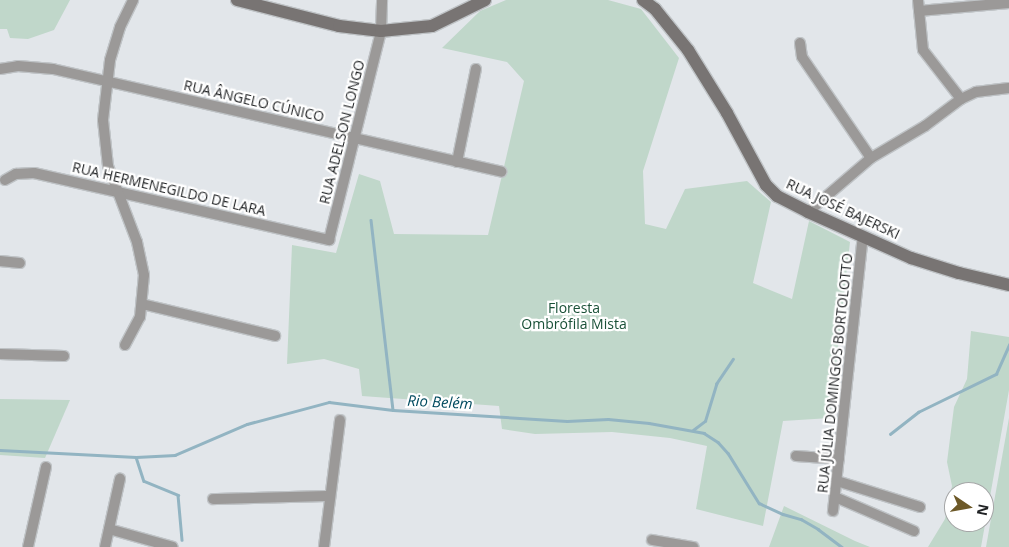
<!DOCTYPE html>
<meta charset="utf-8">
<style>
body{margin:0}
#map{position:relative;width:1009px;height:547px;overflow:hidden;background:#e2e6ea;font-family:"Open Sans",sans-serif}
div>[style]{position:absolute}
.green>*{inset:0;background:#c0d7ca}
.stream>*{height:2.5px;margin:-1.25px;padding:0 1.25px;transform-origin:1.25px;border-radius:1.25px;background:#92b4c2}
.roads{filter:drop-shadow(1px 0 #bfc3c6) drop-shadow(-1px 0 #bfc3c6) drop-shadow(0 1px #bfc3c6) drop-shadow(0 -1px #bfc3c6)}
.minor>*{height:10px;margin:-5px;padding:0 5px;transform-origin:5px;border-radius:5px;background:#9b9998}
.secondary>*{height:12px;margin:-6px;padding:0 6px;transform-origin:6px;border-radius:6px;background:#787473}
span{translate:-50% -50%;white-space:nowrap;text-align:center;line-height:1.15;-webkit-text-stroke:4.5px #fff;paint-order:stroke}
.street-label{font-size:14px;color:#1f2123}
.park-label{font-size:14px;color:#195037}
.water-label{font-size:15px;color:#004a5f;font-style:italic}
.north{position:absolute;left:944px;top:482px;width:50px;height:50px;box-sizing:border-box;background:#fff;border:1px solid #a5a6a7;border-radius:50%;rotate:102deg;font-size:14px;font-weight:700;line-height:20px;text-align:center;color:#1f2123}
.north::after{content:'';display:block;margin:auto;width:18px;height:22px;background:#6d5928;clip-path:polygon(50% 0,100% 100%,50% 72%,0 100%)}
</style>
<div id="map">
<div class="green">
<div style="clip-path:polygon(0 0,70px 0,54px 30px,28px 39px,10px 38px,7px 29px,0 29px)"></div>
<div style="clip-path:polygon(506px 0,608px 0,641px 9px,679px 58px,643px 171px,645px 224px,666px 229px,685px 189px,747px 181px,771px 202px,753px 283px,792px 299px,809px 221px,850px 242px,830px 418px,783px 421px,763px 526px,696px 509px,707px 446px,670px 438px,612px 432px,535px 434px,502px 429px,499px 406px,362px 396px,359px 369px,324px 359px,287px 364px,292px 245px,336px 253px,359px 174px,380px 181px,394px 234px,488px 235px,524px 81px,507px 62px,442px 48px,480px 11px)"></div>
<div style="clip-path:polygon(evenodd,971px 331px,1009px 337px,1009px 390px,981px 547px,928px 547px,945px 519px,952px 486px,947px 462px,954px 407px,967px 379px,971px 331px,954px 492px,984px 492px,984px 522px,954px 522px,954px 492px)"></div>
<div style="clip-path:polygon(0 399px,70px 400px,45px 458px,0 455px)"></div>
<div style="clip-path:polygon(1009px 418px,1009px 547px,986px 547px)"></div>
<div style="clip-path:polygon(784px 506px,855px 541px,870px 547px,769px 547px)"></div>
</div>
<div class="stream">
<div style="left:371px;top:220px;width:190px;rotate:83.4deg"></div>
<div style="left:693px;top:430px;width:15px;rotate:-37deg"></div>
<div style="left:705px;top:421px;width:39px;rotate:-73deg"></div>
<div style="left:716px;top:384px;width:30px;rotate:-56deg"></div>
<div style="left:890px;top:434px;width:36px;rotate:-38deg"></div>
<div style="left:918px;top:412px;width:87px;rotate:-26deg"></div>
<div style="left:996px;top:374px;width:32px;rotate:-66deg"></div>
<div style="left:0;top:450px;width:136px;rotate:2.9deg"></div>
<div style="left:136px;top:457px;width:39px;rotate:-3deg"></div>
<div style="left:175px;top:455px;width:78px;rotate:-23.3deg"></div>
<div style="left:247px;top:424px;width:85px;rotate:-15deg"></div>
<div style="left:329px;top:402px;width:64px;rotate:7.1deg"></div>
<div style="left:393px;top:410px;width:174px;rotate:3.6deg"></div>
<div style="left:567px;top:421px;width:41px;rotate:-2.8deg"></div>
<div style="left:608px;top:419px;width:41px;rotate:5.6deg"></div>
<div style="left:649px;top:423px;width:56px;rotate:10.3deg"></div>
<div style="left:704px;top:433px;width:17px;rotate:33deg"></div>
<div style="left:718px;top:442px;width:15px;rotate:48deg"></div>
<div style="left:728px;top:453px;width:59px;rotate:58.2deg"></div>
<div style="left:759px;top:503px;width:26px;rotate:25deg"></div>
<div style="left:783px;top:514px;width:19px;rotate:16deg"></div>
<div style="left:801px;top:519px;width:20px;rotate:30deg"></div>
<div style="left:818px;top:529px;width:30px;rotate:37deg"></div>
<div style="left:136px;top:457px;width:25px;rotate:72deg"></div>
<div style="left:144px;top:481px;width:37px;rotate:22deg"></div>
<div style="left:178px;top:495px;width:45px;rotate:84.9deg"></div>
</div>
<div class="roads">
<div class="minor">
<div style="left:918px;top:0;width:50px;rotate:84.3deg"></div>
<div style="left:923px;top:50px;width:62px;rotate:52.2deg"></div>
<div style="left:919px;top:11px;width:90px;rotate:-5.1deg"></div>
<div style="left:800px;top:43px;width:14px;rotate:82deg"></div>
<div style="left:802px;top:57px;width:122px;rotate:55.7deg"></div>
<div style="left:0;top:69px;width:18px;rotate:-9deg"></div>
<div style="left:18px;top:66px;width:35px;rotate:5deg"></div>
<div style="left:53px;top:69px;width:460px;rotate:12.9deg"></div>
<div style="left:457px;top:162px;width:95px;rotate:-78.5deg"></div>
<div style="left:5px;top:180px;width:13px;rotate:-29deg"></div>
<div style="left:16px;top:174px;width:18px;rotate:-3deg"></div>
<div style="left:34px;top:173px;width:303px;rotate:12.8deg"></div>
<div style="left:329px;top:240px;width:215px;rotate:-76deg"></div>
<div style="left:381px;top:31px;width:31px;rotate:-88deg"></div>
<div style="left:808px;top:212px;width:83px;rotate:-40.6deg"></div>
<div style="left:871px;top:158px;width:63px;rotate:-30.7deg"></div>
<div style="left:925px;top:126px;width:45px;rotate:-36.9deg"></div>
<div style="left:961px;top:99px;width:17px;rotate:-25deg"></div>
<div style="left:976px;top:92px;width:33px;rotate:-7deg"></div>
<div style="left:0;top:261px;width:20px;rotate:6deg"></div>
<div style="left:142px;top:304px;width:137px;rotate:13.5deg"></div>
<div style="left:125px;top:345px;width:32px;rotate:-62deg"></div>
<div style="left:140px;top:317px;width:42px;rotate:-84.6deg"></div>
<div style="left:144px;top:275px;width:34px;rotate:-102deg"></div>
<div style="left:137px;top:242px;width:81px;rotate:-110.9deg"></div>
<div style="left:108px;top:166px;width:46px;rotate:-96.2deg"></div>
<div style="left:103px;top:120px;width:60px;rotate:-83.3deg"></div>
<div style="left:110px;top:60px;width:34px;rotate:-73deg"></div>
<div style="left:120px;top:27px;width:30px;rotate:-64deg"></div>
<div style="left:0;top:354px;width:64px;rotate:1.8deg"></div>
<div style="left:796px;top:456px;width:43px;rotate:4deg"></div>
<div style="left:837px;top:481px;width:87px;rotate:17.4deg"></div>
<div style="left:835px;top:497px;width:86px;rotate:23.3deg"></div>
<div style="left:213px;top:499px;width:117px;rotate:-1.5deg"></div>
<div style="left:833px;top:511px;width:276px;rotate:-83.8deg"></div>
<div style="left:109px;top:529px;width:66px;rotate:15.7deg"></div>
<div style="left:652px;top:540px;width:42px;rotate:9.7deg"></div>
<div style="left:28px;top:547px;width:82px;rotate:-77.3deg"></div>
<div style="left:105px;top:547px;width:70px;rotate:-77.6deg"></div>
<div style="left:324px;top:547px;width:128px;rotate:-82.8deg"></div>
</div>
<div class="secondary">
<div style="left:237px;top:0;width:105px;rotate:14.3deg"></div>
<div style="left:339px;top:26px;width:42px;rotate:6.8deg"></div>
<div style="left:381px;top:31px;width:51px;rotate:-5.6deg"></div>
<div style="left:432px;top:26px;width:59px;rotate:-26.1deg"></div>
<div style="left:643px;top:0;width:15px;rotate:37deg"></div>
<div style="left:655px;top:9px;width:53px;rotate:51.2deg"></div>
<div style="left:688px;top:50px;width:74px;rotate:58.2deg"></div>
<div style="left:727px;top:113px;width:82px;rotate:61.6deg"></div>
<div style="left:766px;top:185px;width:16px;rotate:45deg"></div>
<div style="left:777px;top:196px;width:35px;rotate:27deg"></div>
<div style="left:808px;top:212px;width:113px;rotate:24.1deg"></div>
<div style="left:911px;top:258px;width:50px;rotate:17.4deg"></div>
<div style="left:959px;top:273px;width:51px;rotate:13.5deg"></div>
</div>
</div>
<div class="street-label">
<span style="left:254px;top:101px;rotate:13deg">RUA ÂNGELO CÚNICO</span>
<span style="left:342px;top:132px;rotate:-76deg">RUA ADELSON LONGO</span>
<span style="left:169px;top:189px;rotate:13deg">RUA HERMENEGILDO DE LARA</span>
<span style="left:843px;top:209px;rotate:25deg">RUA JOSÉ BAJERSKI</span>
<span style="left:835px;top:373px;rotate:-84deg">RUA JÚLIA DOMINGOS BORTOLOTTO</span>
</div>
<div class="park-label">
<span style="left:574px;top:316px">Floresta<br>Ombrófila Mista</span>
</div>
<div class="water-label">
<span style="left:440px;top:402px;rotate:3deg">Rio Belém</span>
</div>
<div class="north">N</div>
</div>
